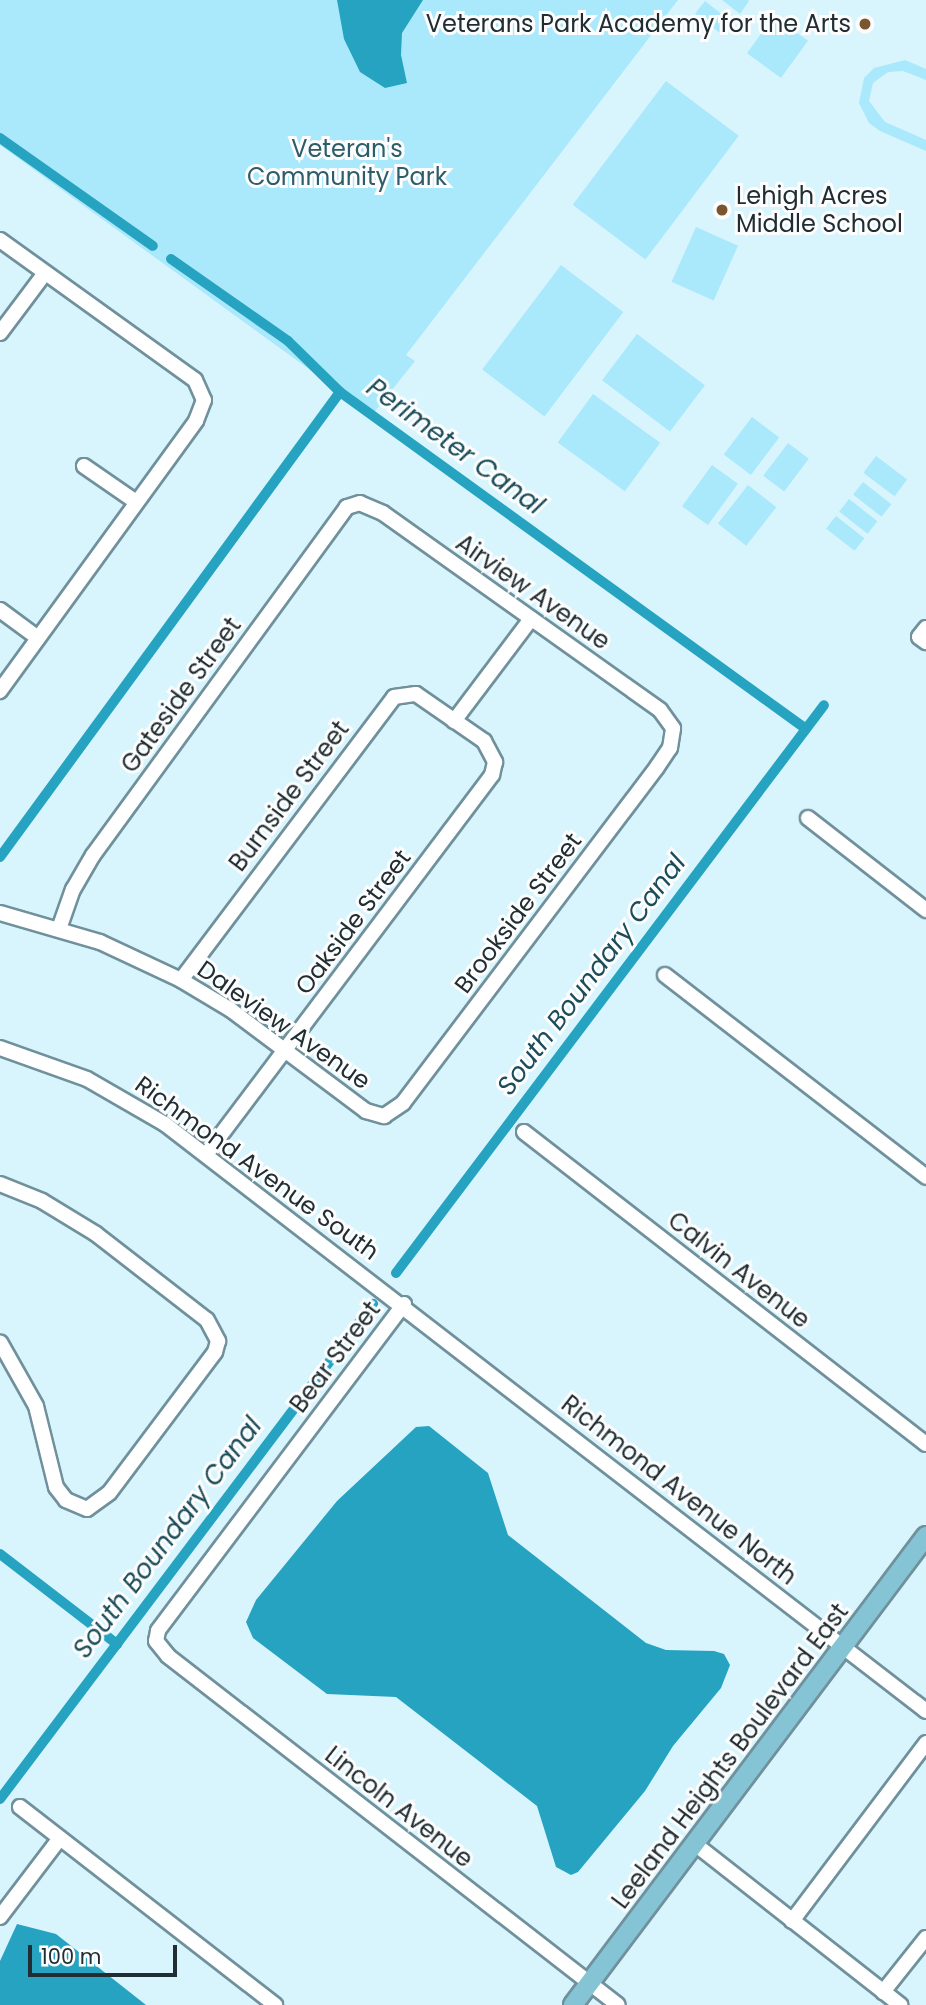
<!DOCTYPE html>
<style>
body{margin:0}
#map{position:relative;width:926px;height:2005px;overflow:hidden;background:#d8f5fe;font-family:Poppins,sans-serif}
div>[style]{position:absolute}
.green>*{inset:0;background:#aae8fb;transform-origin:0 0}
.water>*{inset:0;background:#26a3c1}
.canal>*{height:10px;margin:-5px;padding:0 5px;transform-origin:5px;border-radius:5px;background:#26a3c1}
.roads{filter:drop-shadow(2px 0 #70919c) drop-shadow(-2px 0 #70919c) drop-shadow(0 2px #70919c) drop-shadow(0 -2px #70919c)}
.minor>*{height:14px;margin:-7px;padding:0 7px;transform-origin:7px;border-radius:7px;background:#fff}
.major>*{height:18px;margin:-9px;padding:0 9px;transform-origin:9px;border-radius:9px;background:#85c4d4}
.dots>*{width:19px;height:19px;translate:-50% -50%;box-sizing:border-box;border:4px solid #fdfdfd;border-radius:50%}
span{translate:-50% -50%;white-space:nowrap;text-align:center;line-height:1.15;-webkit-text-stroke:6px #fdfdfd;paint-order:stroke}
.poi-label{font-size:24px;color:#202e33}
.right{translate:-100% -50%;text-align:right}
.left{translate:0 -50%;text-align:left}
.park-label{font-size:24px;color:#2d5d6a}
.street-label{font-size:24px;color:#202e33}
.water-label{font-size:26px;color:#1a4c59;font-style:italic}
.scale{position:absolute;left:28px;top:1945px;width:149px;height:32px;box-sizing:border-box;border:4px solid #202e33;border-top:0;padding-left:9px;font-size:21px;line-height:24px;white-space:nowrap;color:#202e33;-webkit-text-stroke:5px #fdfdfd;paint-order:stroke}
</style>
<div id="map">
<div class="green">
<div style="clip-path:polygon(0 0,678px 0,406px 355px,415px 361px,372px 415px,0 145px)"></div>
<div style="clip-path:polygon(722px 0,748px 0,749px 1px,740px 14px)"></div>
<div style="left:705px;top:1px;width:36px;height:16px;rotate:38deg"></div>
<div style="left:774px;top:16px;width:42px;height:46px;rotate:36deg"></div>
<div style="clip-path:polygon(905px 60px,926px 69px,926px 80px,903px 71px,888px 72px,873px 83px,869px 101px,885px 122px,926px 140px,926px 151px,880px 131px,869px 123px,859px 103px,864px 78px,874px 68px)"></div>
<div style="left:666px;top:81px;width:91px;height:155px;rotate:37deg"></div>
<div style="left:696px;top:227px;width:46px;height:60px;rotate:24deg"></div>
<div style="left:561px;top:265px;width:78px;height:131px;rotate:37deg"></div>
<div style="left:637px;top:334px;width:85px;height:58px;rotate:37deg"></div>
<div style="left:593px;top:394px;width:83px;height:60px;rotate:36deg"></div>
<div style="left:752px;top:417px;width:34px;height:47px;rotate:37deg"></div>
<div style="left:788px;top:443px;width:26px;height:41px;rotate:37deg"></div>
<div style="left:876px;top:456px;width:39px;height:21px;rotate:37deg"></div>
<div style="left:712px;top:465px;width:32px;height:51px;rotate:36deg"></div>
<div style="left:863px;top:482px;width:36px;height:16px;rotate:38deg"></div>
<div style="left:748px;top:485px;width:36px;height:49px;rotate:38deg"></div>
<div style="left:849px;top:499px;width:36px;height:16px;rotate:38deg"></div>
<div style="left:836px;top:516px;width:36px;height:16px;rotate:38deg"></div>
</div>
<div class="water">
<div style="clip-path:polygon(337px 0,423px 0,402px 33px,401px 55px,407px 83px,385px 88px,360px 72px,344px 39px)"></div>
<div style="clip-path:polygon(429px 1426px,488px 1473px,508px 1535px,646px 1643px,666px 1650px,714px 1651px,724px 1654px,730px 1665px,721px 1688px,673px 1746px,645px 1791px,578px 1872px,571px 1875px,556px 1867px,537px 1806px,396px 1697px,327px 1694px,253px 1638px,246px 1622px,256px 1600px,337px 1501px,416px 1427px)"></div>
<div style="clip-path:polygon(17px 1924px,56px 1934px,146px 2005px,0 2005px,0 1961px)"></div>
</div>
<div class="canal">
<div style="left:0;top:138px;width:187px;rotate:35.2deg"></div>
<div style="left:171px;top:259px;width:143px;rotate:35deg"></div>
<div style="left:288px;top:341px;width:73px;rotate:44.4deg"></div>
<div style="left:0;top:857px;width:576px;rotate:-53.83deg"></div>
<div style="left:340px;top:392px;width:575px;rotate:35.87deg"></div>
<div style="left:396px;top:1273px;width:711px;rotate:-53deg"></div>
<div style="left:0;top:1554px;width:148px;rotate:37.6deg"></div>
<div style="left:0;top:1799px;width:620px;rotate:-53deg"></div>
</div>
<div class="roads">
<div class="minor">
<div style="left:0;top:240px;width:240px;rotate:35.7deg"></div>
<div style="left:195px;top:380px;width:22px;rotate:66deg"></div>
<div style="left:204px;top:400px;width:22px;rotate:111deg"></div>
<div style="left:196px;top:421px;width:334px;rotate:126deg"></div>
<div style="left:0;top:333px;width:75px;rotate:-53.1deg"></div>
<div style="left:84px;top:466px;width:63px;rotate:34.7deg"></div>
<div style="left:0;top:610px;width:47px;rotate:36.4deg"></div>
<div style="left:926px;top:628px;width:11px;rotate:128deg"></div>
<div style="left:919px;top:637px;width:9px;rotate:36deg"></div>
<div style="left:454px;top:721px;width:128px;rotate:-53deg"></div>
<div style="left:808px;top:818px;width:150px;rotate:37.9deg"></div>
<div style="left:0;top:913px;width:104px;rotate:16.2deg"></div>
<div style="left:100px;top:942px;width:89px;rotate:25.1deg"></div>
<div style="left:181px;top:980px;width:58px;rotate:31deg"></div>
<div style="left:231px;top:1010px;width:169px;rotate:36.8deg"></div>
<div style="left:366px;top:1111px;width:19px;rotate:16deg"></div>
<div style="left:384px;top:1116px;width:23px;rotate:-34deg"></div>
<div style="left:403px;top:1103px;width:421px;rotate:-52.9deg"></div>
<div style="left:657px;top:767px;width:23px;rotate:-56deg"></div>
<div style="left:670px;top:748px;width:20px;rotate:-81deg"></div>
<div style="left:673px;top:728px;width:22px;rotate:-126deg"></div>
<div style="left:660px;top:710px;width:340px;rotate:-144.6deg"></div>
<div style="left:383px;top:513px;width:25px;rotate:-157deg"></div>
<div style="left:360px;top:503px;width:14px;rotate:163deg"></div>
<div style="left:347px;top:507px;width:431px;rotate:126.1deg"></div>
<div style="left:93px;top:855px;width:39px;rotate:120deg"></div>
<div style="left:73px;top:889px;width:42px;rotate:109.3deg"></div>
<div style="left:665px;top:975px;width:330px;rotate:37.7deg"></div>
<div style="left:181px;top:980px;width:354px;rotate:-53deg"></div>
<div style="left:394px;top:697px;width:22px;rotate:-8deg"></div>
<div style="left:416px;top:694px;width:83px;rotate:34.7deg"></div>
<div style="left:484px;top:741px;width:24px;rotate:62deg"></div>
<div style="left:495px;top:762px;width:13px;rotate:103deg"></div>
<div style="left:492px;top:775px;width:475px;rotate:127deg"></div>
<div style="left:0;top:1048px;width:92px;rotate:19.6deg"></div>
<div style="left:87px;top:1079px;width:90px;rotate:30deg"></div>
<div style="left:165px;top:1124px;width:961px;rotate:37.64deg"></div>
<div style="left:524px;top:1132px;width:509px;rotate:37.82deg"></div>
<div style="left:0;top:1184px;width:45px;rotate:22deg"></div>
<div style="left:42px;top:1201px;width:63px;rotate:31.4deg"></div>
<div style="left:96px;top:1234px;width:140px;rotate:37.8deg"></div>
<div style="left:207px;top:1320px;width:24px;rotate:62deg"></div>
<div style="left:218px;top:1341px;width:11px;rotate:105deg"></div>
<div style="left:215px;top:1352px;width:176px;rotate:126.9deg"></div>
<div style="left:109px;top:1493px;width:27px;rotate:144deg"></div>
<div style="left:87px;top:1509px;width:23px;rotate:-157deg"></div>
<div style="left:66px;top:1500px;width:16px;rotate:-128deg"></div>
<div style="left:56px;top:1487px;width:83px;rotate:-103.9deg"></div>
<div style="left:36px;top:1406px;width:73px;rotate:-119.4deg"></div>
<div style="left:404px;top:1304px;width:409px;rotate:127deg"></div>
<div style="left:158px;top:1631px;width:10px;rotate:101deg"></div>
<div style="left:156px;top:1641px;width:19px;rotate:51deg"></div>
<div style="left:168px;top:1656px;width:569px;rotate:37.8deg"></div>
<div style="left:20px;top:1807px;width:323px;rotate:37.8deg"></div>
<div style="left:695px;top:1844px;width:261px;rotate:38.1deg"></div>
<div style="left:0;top:1917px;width:99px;rotate:-52.8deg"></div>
<div style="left:792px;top:1921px;width:223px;rotate:-53deg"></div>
<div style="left:883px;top:1992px;width:69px;rotate:-51.5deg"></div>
</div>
<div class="major">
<div style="left:573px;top:2005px;width:587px;rotate:-53.03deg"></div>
</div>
</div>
<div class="dots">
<div style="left:865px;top:24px;background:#79562e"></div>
<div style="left:722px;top:210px;background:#79562e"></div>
</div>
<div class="poi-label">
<span class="right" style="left:851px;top:24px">Veterans Park Academy for the Arts</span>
<span class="left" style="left:736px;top:210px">Lehigh Acres<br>Middle School</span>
</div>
<div class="park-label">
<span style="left:347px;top:163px">Veteran's<br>Community Park</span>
</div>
<div class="street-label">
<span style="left:533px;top:592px;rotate:35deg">Airview Avenue</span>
<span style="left:181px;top:695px;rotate:-54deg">Gateside Street</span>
<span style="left:289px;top:796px;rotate:-53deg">Burnside Street</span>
<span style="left:518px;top:913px;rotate:-53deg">Brookside Street</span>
<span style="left:353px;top:922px;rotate:-53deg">Oakside Street</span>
<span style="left:284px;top:1025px;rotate:35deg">Daleview Avenue</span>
<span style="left:257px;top:1168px;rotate:36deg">Richmond Avenue South</span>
<span style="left:739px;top:1270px;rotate:38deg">Calvin Avenue</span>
<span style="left:335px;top:1357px;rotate:-53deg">Bear Street</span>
<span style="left:679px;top:1490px;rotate:38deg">Richmond Avenue North</span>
<span style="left:730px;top:1756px;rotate:-53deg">Leeland Heights Boulevard East</span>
<span style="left:399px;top:1807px;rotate:38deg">Lincoln Avenue</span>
</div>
<div class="water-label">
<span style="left:455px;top:447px;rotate:36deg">Perimeter Canal</span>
<span style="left:592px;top:975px;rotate:-53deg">South Boundary Canal</span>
<span style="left:168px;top:1538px;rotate:-53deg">South Boundary Canal</span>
</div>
<div class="scale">100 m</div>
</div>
